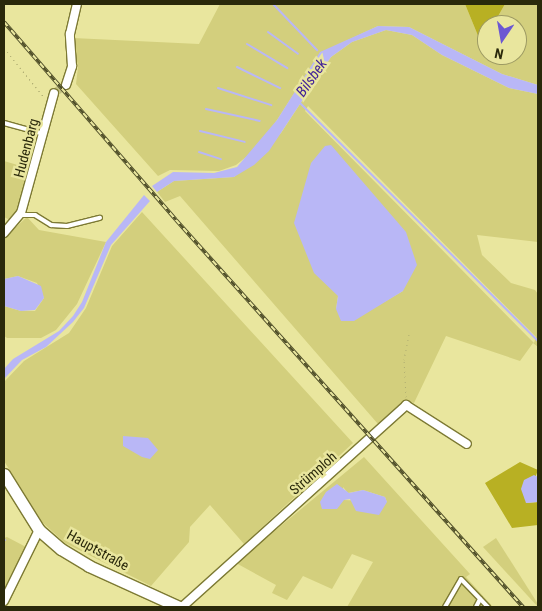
<!DOCTYPE html>
<meta charset="utf-8">
<style>
body{margin:0}
#map{position:relative;width:542px;height:611px;overflow:hidden;background:#e9e69e;font-family:"Roboto Condensed",sans-serif}
div>[style]{position:absolute}
.green>*{inset:0;background:#d3cf7d}
.forest>*{inset:0;background:#b8b023}
.water>*{inset:0;background:#b9b7f6}
.stream>*{height:2px;margin:-1px;padding:0 1px;transform-origin:1px;border-radius:1px;background:#b9b7f6}
.minor-tunnel>*{height:8px;margin-top:-4px;transform-origin:0;background:repeating-linear-gradient(90deg,#c3c081 0 8px,transparent 0 12px)}
.path>*{height:1px;margin-top:-0.5px;transform-origin:0;background:repeating-linear-gradient(90deg,#adab70 0 1px,transparent 0 5px)}
.roads{filter:drop-shadow(1px 0 #7d7a34) drop-shadow(-1px 0 #7d7a34) drop-shadow(0 1px #7d7a34) drop-shadow(0 -1px #7d7a34)}
.service>*{height:4px;margin:-2px;padding:0 2px;transform-origin:2px;border-radius:2px;background:#fff}
.minor>*{height:8px;margin:-4px;padding:0 4px;transform-origin:4px;border-radius:4px;background:#fff}
.secondary>*{height:11px;margin:-5.5px;padding:0 5.5px;transform-origin:5.5px;border-radius:5.5px;background:#fff}
.rail>*{height:4px;margin-top:-2px;transform-origin:0;background:repeating-linear-gradient(90deg,#e9e69e 0 5.5px,#4f4e28 0 11px);box-sizing:border-box;border-block:1px solid #4f4e28}
span{translate:-50% -50%;white-space:nowrap;text-align:center;line-height:1.15;-webkit-text-stroke:5px #e9e69e;paint-order:stroke}
.street-label{font-size:14px;color:#2a290b}
.water-label{font-size:15px;color:#402198;font-style:italic}
.frame{position:absolute;inset:0;border:5px solid #2a290b;pointer-events:none}
.north{position:absolute;left:477px;top:15px;width:50px;height:50px;box-sizing:border-box;background:#e9e69e;border:1px solid #9d9a63;border-radius:50%;rotate:192deg;font-size:14px;font-weight:700;line-height:20px;text-align:center;color:#2a290b}
.north::after{content:'';display:block;margin:auto;width:18px;height:22px;background:#6c58d2;clip-path:polygon(50% 0,100% 100%,50% 72%,0 100%)}
</style>
<div id="map">
<div class="green">
<div style="clip-path:polygon(220px 4px,465px 4px,481px 43px,487px 49px,487px 55px,511px 58px,517px 55px,517px 25px,493px 25px,505px 4px,538px 4px,538px 85px,502px 74px,409px 27px,378px 26px,320px 53px,277px 120px,256px 149px,236px 165px,219px 171px,170px 170px,158px 176px,76px 84px,78px 67px,73px 38px,199px 44px)"></div>
<div style="clip-path:polygon(evenodd,386px 30px,412px 35px,442px 55px,509px 88px,538px 94px,538px 242px,477px 235px,482px 255px,511px 283px,535px 290px,538px 294px,538px 347px,533px 343px,520px 361px,446px 336px,414px 403px,406px 400px,378px 424px,180px 196px,165px 202px,157px 192px,174px 181px,234px 177px,281px 133px,331px 57px,352px 42px,386px 30px,308px 106px,536px 337px,534px 343px,305px 111px,308px 106px,386px 30px,403px 291px,379px 305px,336px 309px,338px 296px,403px 291px)"></div>
<div style="clip-path:polygon(4px 161px,31px 169px,17px 214px,12px 221px,4px 217px)"></div>
<div style="clip-path:polygon(142px 212px,353px 443px,244px 544px,210px 505px,190px 527px,189px 542px,151px 586px,65px 543px,42px 522px,4px 461px,4px 382px,24px 361px,69px 333px,86px 308px,112px 246px)"></div>
<div style="clip-path:polygon(27px 217px,39px 230px,106px 242px,77px 304px,56px 330px,41px 338px,7px 338px,4px 336px,4px 306px,21px 311px,35px 311px,44px 298px,37px 283px,18px 276px,4px 279px,4px 238px)"></div>
<div style="clip-path:polygon(evenodd,364px 457px,470px 574px,466px 577px,493px 607px,347px 607px,373px 562px,352px 554px,332px 589px,303px 576px,287px 600px,272px 593px,276px 585px,236px 563px,364px 457px,343px 487px,348px 493px,363px 490px,385px 497px,387px 502px,344px 500px,343px 487px)"></div>
<div style="clip-path:polygon(7px 537px,26px 547px,4px 590px,4px 538px)"></div>
<div style="clip-path:polygon(496px 538px,538px 604px,538px 607px,483px 547px)"></div>
</div>
<div class="forest">
<div style="clip-path:polygon(465px 4px,505px 4px,493px 25px,487px 25px,487px 49px,481px 43px)"></div>
<div style="clip-path:polygon(520px 462px,538px 470px,526px 503px,538px 502px,538px 525px,512px 528px,485px 483px)"></div>
</div>
<div class="water">
<div style="clip-path:polygon(378px 26px,409px 27px,502px 74px,538px 85px,538px 94px,509px 88px,442px 55px,412px 35px,386px 30px,352px 42px,331px 57px,269px 151px,254px 165px,234px 177px,174px 181px,157px 192px,152px 186px,173px 172px,214px 173px,237px 167px,277px 120px,320px 52px)"></div>
<div style="clip-path:polygon(331px 145px,406px 232px,417px 265px,403px 291px,354px 321px,341px 321px,336px 309px,338px 296px,314px 273px,294px 223px,311px 163px,325px 146px)"></div>
<div style="clip-path:polygon(144px 195px,150px 201px,111px 245px,84px 308px,73px 322px,46px 347px,22px 360px,4px 379px,4px 369px,13px 359px,59px 331px,73px 316px,82px 302px,106px 242px)"></div>
<div style="clip-path:polygon(18px 276px,41px 286px,44px 298px,35px 310px,21px 311px,4px 306px,4px 279px)"></div>
<div style="clip-path:polygon(123px 436px,148px 438px,158px 450px,150px 459px,142px 457px,123px 446px)"></div>
<div style="clip-path:polygon(534px 475px,538px 477px,538px 502px,526px 503px,521px 489px,524px 480px)"></div>
<div style="clip-path:polygon(337px 484px,349px 493px,363px 490px,385px 497px,387px 502px,379px 515px,356px 511px,350px 499px,344px 500px,337px 509px,322px 509px,320px 502px,326px 492px)"></div>
</div>
<div class="stream">
<div style="left:273px;top:4px;width:64px;rotate:46.3deg"></div>
<div style="left:268px;top:32px;width:37px;rotate:36deg"></div>
<div style="left:247px;top:44px;width:47px;rotate:31deg"></div>
<div style="left:237px;top:67px;width:48px;rotate:26deg"></div>
<div style="left:218px;top:88px;width:56px;rotate:17.8deg"></div>
<div style="left:299px;top:102px;width:338px;rotate:45deg"></div>
<div style="left:206px;top:109px;width:55px;rotate:12.5deg"></div>
<div style="left:200px;top:131px;width:46px;rotate:13.7deg"></div>
<div style="left:199px;top:152px;width:23px;rotate:18deg"></div>
<div style="left:4px;top:540px;width:1px"></div>
</div>
<div class="minor-tunnel">
<div style="left:54px;top:93px;width:14px;rotate:-34deg"></div>
</div>
<div class="path">
<div style="left:4px;top:48px;width:63px;rotate:50.8deg"></div>
<div style="left:406px;top:397px;width:37px;rotate:-93deg"></div>
<div style="left:404px;top:360px;width:26px;rotate:-79deg"></div>
</div>
<div class="roads">
<div class="service">
<div style="left:4px;top:123px;width:41px;rotate:15.4deg"></div>
<div style="left:20px;top:215px;width:15px"></div>
<div style="left:35px;top:215px;width:19px;rotate:32deg"></div>
<div style="left:51px;top:225px;width:16px;rotate:4deg"></div>
<div style="left:67px;top:226px;width:34px;rotate:-14deg"></div>
<div style="left:445px;top:607px;width:32px;rotate:-60deg"></div>
<div style="left:461px;top:579px;width:39px;rotate:46deg"></div>
<div style="left:476px;top:607px;width:9px;rotate:-63deg"></div>
</div>
<div class="minor">
<div style="left:66px;top:85px;width:20px;rotate:-72deg"></div>
<div style="left:72px;top:66px;width:32px;rotate:-94deg"></div>
<div style="left:70px;top:34px;width:31px;rotate:-77deg"></div>
<div style="left:4px;top:233px;width:26px;rotate:-50deg"></div>
<div style="left:21px;top:213px;width:124px;rotate:-74.6deg"></div>
<div style="left:4px;top:601px;width:79px;rotate:-63.8deg"></div>
<div style="left:182px;top:607px;width:302px;rotate:-42deg"></div>
<div style="left:406px;top:405px;width:72px;rotate:32.6deg"></div>
</div>
<div class="secondary">
<div style="left:4px;top:474px;width:66px;rotate:58deg"></div>
<div style="left:39px;top:530px;width:29px;rotate:41deg"></div>
<div style="left:61px;top:549px;width:33px;rotate:31deg"></div>
<div style="left:89px;top:566px;width:99px;rotate:24.5deg"></div>
</div>
</div>
<div class="rail">
<div style="left:4px;top:22px;width:262px;rotate:49deg"></div>
<div style="left:176px;top:220px;width:520px;rotate:48.12deg"></div>
</div>
<div class="street-label">
<span style="left:26px;top:148px;rotate:-75deg">Hudenbarg</span>
<span style="left:313px;top:473px;rotate:-41deg">Strümploh</span>
<span style="left:98px;top:550px;rotate:29deg">Hauptstraße</span>
</div>
<div class="water-label">
<span style="left:312px;top:78px;rotate:-55deg">Bilsbek</span>
</div>
<div class="frame"></div>
<div class="north">N</div>
</div>
